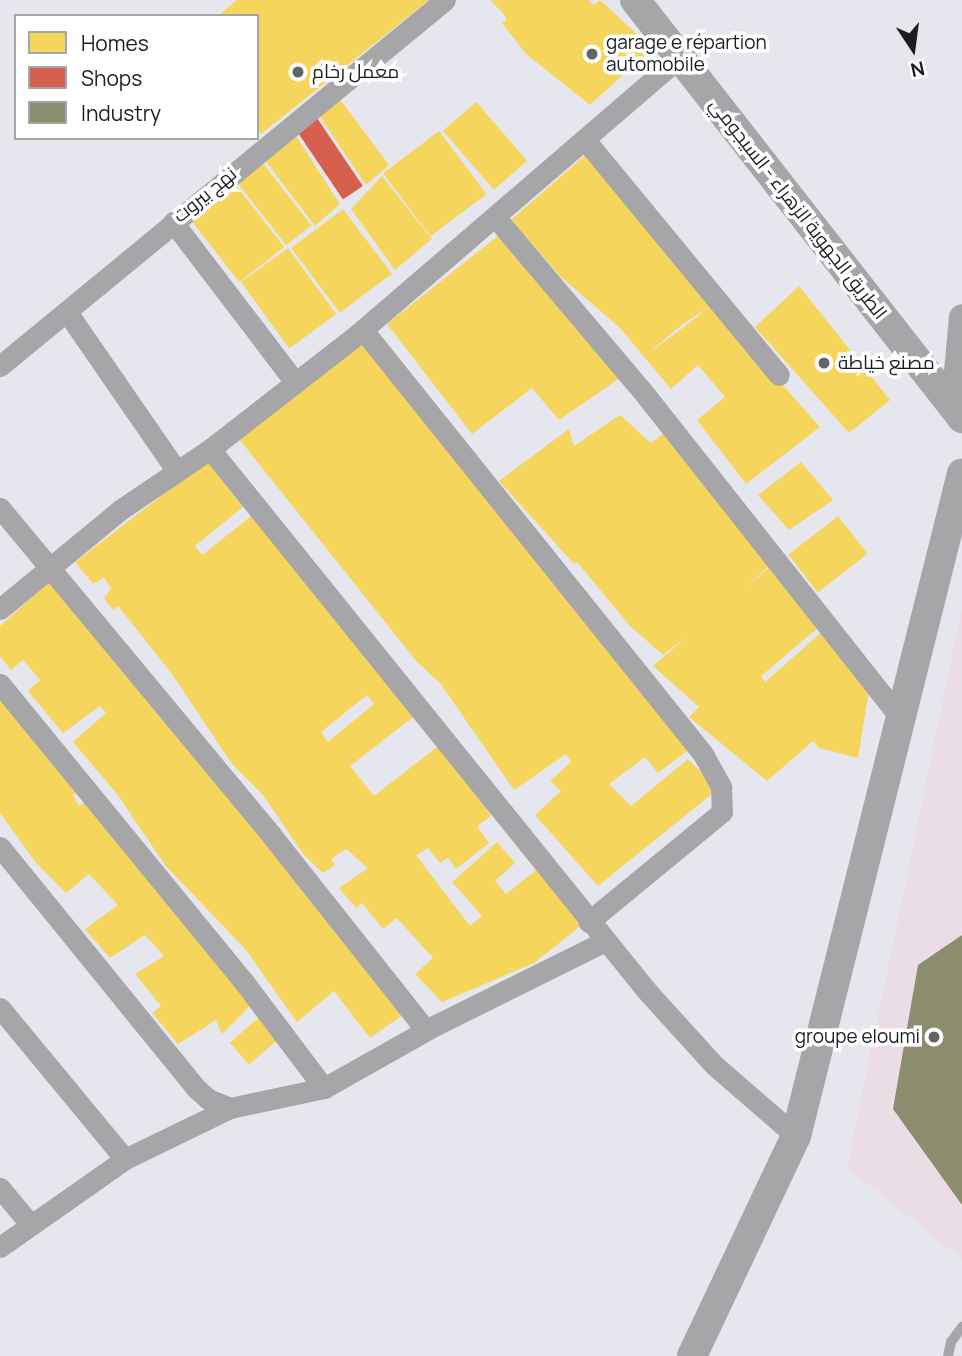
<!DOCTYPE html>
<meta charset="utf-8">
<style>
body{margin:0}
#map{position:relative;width:962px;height:1356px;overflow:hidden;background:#e6e7ee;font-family:Manrope,Cairo,sans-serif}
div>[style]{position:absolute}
.industrial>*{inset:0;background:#eadde6}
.homes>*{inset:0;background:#f6d55c;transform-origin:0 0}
.shops>*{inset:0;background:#d6604d;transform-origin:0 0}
.industry>*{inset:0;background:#8c8c6e}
.service>*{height:10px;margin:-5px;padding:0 5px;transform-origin:5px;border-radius:5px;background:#a6a6a8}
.minor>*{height:21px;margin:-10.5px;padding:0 10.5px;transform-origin:10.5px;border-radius:10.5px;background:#a6a6a8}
.tertiary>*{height:26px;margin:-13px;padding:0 13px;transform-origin:13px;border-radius:13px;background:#a6a6a8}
.secondary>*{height:30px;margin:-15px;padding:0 15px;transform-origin:15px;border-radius:15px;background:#a5a6a8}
.dots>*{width:19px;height:19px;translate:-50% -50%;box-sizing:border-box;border:4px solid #fff;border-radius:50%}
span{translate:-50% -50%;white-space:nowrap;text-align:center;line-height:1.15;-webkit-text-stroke:7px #fff;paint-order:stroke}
.poi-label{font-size:19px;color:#1b1d20}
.left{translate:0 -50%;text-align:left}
.right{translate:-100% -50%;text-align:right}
.street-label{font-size:19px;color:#1b1d20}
.legend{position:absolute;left:14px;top:14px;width:245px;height:126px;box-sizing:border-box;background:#fff;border:2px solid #a4a5a6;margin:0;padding:9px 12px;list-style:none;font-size:21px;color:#1b1d20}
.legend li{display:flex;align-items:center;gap:14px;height:35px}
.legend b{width:35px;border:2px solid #a4a5a6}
.north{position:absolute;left:878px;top:14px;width:70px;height:70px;-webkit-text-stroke:5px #fff;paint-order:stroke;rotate:167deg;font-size:19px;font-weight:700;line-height:28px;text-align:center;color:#1b1d20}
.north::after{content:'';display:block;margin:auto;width:24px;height:32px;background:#1b1d20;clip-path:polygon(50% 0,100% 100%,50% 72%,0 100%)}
</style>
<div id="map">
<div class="industrial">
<div style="clip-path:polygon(962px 607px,962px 1259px,847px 1168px)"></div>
</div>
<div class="homes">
<div style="clip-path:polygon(237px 0,429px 0,261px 134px,257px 128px,257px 16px,218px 16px)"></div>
<div style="clip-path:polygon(490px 0,588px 0,594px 5px,600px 0,652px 48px,590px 105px,526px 54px,502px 23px,507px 20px,502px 12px)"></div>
<div style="clip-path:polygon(339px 98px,389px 165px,366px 185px,318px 114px)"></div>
<div style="left:476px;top:102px;width:78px;height:44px;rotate:49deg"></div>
<div style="left:439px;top:131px;width:79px;height:70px;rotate:53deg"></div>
<div style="clip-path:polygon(296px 136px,340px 204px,315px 226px,264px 159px)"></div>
<div style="clip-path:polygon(evenodd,590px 151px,736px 333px,820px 427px,746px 484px,697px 420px,725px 397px,698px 365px,671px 389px,620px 328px,561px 277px,511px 220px,590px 151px,710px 307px,652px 351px,651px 351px,684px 323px,710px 307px)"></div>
<div style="left:261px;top:161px;width:82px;height:32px;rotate:52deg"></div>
<div style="clip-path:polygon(382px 176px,432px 239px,395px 270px,351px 209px)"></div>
<div style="left:235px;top:184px;width:80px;height:57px;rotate:52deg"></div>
<div style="left:343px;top:209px;width:81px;height:65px;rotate:53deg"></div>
<div style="clip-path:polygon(499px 235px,620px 378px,559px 420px,532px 388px,472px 434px,387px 324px)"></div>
<div style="left:288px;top:248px;width:82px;height:58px;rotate:54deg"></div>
<div style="clip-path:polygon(799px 286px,890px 400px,849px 433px,755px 327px)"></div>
<div style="clip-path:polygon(359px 341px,691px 748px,658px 773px,645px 757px,609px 784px,631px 806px,688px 759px,718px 789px,598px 886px,535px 815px,561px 791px,550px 781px,571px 762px,566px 754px,514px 790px,440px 683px,417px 662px,239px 439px)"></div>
<div style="clip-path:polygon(620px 415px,651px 443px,665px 432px,772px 563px,740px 593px,772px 565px,819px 627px,761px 676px,765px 682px,824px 630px,870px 684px,858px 758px,819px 748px,813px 741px,767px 781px,689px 717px,699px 707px,653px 666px,689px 635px,663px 655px,630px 626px,577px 562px,574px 564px,499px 481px,569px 429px,574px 446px)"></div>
<div style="clip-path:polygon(evenodd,207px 461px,243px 507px,195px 546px,202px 555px,254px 514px,416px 715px,350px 766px,374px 796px,441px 744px,491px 816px,477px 826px,489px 843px,456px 869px,448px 858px,440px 863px,428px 848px,416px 855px,470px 926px,482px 916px,452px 882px,497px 842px,515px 863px,495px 881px,506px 894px,540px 867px,583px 924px,534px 963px,442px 1002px,415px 974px,433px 958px,397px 918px,383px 929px,362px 903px,356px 908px,339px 888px,368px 868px,346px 849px,331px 859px,335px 865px,323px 873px,304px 855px,263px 795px,232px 764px,172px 674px,118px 606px,113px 610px,104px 598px,111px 589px,104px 577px,93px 584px,75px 562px,207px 461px,367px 695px,374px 704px,328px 742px,321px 732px,367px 695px)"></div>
<div style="clip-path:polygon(801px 462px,833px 500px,789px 530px,758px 495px)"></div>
<div style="left:838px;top:516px;width:48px;height:63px;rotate:52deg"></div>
<div style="clip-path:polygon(50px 581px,288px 869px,404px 1014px,370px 1038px,334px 991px,297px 1022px,246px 950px,165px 865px,117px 794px,73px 742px,106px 713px,100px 706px,63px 733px,28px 691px,40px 680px,23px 660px,11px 670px,0 656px,0 626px)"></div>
<div style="clip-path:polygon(0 689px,79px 788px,73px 795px,79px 806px,89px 799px,254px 1002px,222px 1034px,216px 1020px,178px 1044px,152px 1013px,161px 1006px,135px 974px,164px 956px,145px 935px,110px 958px,85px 929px,118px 905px,89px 874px,66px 893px,37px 864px,0 813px)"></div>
<div style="left:263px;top:1014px;width:29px;height:44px;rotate:49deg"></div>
</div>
<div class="shops">
<div style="left:317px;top:118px;width:82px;height:24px;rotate:56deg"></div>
</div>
<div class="industry">
<div style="clip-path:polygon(962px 935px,962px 1205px,893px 1109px,918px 965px)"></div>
</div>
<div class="service">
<div style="left:948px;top:1356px;width:14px;rotate:-78deg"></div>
<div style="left:951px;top:1342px;width:19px;rotate:-54deg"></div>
</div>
<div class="minor">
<div style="left:681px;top:56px;width:420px;rotate:139.3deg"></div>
<div style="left:363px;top:330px;width:194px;rotate:142.1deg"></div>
<div style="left:210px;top:449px;width:695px;rotate:51.13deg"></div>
<div style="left:646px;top:990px;width:101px;rotate:47.8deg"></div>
<div style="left:714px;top:1065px;width:108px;rotate:40.9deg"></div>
<div style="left:586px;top:141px;width:303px;rotate:50.5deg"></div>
<div style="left:496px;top:218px;width:234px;rotate:49.8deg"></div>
<div style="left:647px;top:397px;width:408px;rotate:51.7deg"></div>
<div style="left:173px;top:222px;width:200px;rotate:52.7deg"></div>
<div style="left:67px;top:312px;width:192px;rotate:55.4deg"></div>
<div style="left:363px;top:330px;width:543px;rotate:51.27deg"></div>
<div style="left:703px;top:754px;width:38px;rotate:61deg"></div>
<div style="left:721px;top:787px;width:25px;rotate:88deg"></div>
<div style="left:722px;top:812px;width:173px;rotate:140.6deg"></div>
<div style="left:0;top:366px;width:576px;rotate:-39.44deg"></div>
<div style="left:0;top:508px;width:426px;rotate:50.3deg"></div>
<div style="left:272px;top:836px;width:248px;rotate:51.6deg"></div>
<div style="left:0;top:609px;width:156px;rotate:-39.5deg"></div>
<div style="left:120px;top:510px;width:109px;rotate:-34.1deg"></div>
<div style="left:0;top:684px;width:385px;rotate:50.7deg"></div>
<div style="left:244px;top:982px;width:133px;rotate:53deg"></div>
<div style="left:0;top:847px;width:312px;rotate:50.9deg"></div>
<div style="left:197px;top:1089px;width:15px;rotate:42deg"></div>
<div style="left:208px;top:1099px;width:24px;rotate:22deg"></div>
<div style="left:230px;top:1108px;width:96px;rotate:-12deg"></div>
<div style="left:324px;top:1088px;width:129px;rotate:-29.4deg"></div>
<div style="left:436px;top:1025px;width:189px;rotate:-26.4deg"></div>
<div style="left:0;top:1008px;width:196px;rotate:50.4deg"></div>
<div style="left:0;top:1188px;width:47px;rotate:50.2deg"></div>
<div style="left:0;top:1247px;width:153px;rotate:-35.1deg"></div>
<div style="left:125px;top:1159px;width:117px;rotate:-25.9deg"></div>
</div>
<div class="tertiary">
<div style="left:954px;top:406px;width:89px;rotate:-84.9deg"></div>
</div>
<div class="secondary">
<div style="left:635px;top:0;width:531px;rotate:51.96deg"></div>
<div style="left:692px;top:1356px;width:243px;rotate:-64.7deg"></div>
<div style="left:796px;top:1136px;width:683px;rotate:-75.94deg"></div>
</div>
<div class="dots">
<div style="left:592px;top:54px;background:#626468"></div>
<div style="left:298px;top:72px;background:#626468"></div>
<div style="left:824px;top:363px;background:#626468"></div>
<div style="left:934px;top:1037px;background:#626468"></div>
</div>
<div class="poi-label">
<span class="left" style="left:606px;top:54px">garage e répartion<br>automobile</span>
<span class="left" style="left:312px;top:72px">معمل رخام</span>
<span class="left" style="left:838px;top:363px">مصنع خياطة</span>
<span class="right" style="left:920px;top:1037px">groupe eloumi</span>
</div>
<div class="street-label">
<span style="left:205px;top:195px;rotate:-39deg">نهج بيروت</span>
<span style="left:798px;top:209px;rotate:52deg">الطريق الجهوية الزهراء - السيجومي</span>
</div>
<ul class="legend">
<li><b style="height:19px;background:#f6d55c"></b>Homes</li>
<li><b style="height:19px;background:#d6604d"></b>Shops</li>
<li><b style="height:19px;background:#8c8c6e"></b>Industry</li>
</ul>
<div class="north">N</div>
</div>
